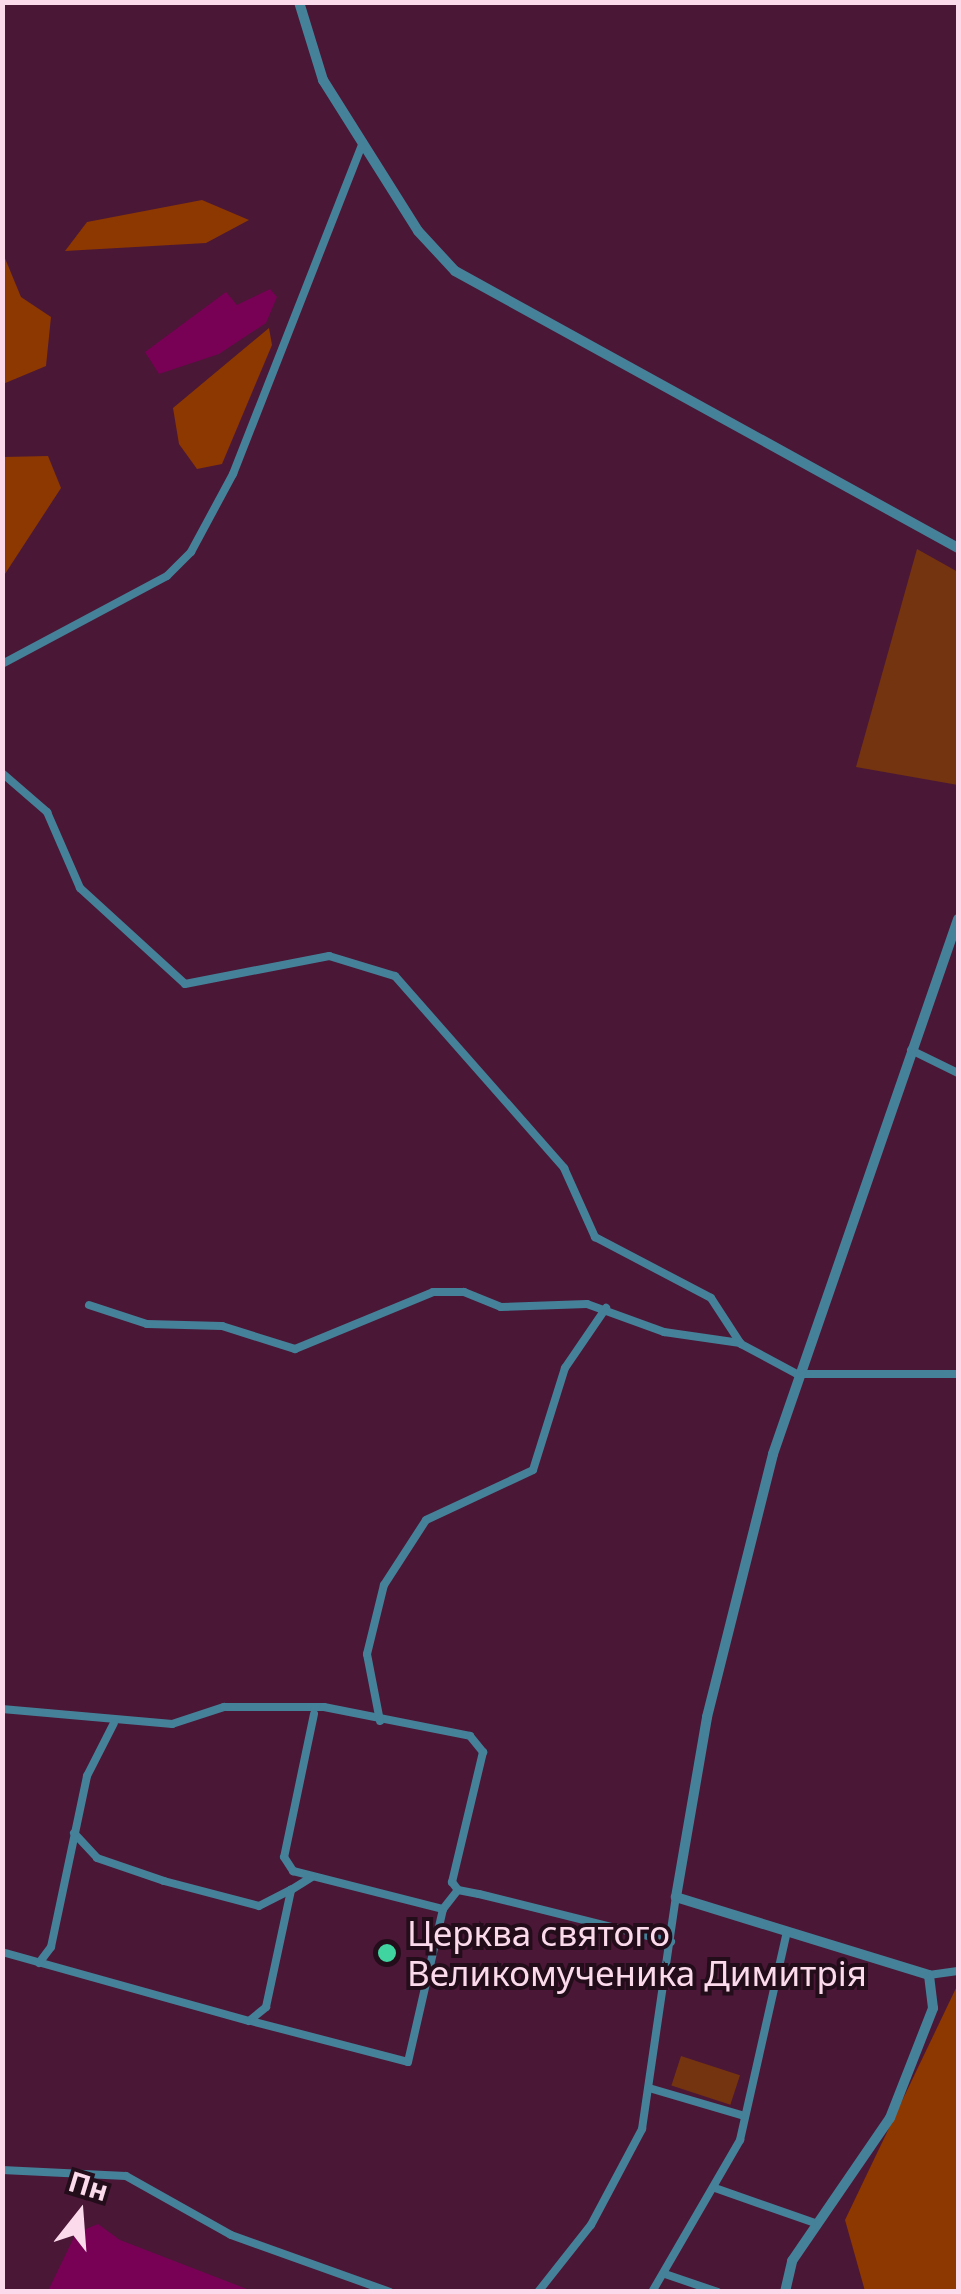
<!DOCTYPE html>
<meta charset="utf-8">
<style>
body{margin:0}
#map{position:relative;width:961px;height:2294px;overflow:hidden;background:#4a1736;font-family:"Noto Sans",sans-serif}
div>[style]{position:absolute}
.green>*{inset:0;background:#743410;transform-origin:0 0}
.forest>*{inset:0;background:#8c3800}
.water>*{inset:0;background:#780055}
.minor>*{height:8px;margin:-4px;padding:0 4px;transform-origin:4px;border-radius:4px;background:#458199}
.tertiary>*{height:10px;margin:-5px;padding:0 5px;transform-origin:5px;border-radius:5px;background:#458199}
.dots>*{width:28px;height:28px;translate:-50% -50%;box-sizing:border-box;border:5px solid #230d1a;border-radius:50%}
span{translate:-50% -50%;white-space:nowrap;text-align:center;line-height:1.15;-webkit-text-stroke:8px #230d1a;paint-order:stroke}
.poi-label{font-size:35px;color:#fbdaeb}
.left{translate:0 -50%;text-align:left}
.frame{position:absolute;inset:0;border:5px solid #fbdaeb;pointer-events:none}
.north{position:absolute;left:30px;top:2164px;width:100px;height:100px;-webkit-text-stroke:8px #230d1a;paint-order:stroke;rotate:17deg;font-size:28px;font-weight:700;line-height:40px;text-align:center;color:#fbdaeb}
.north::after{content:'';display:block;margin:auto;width:35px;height:45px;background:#fbdaeb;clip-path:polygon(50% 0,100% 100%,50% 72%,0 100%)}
</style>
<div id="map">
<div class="green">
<div style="clip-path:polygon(917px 549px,958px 572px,958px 785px,856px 767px)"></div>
<div style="left:681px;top:2056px;width:62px;height:31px;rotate:18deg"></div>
</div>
<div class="forest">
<div style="clip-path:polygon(202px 200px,249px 220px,206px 243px,65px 251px,87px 222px)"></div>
<div style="clip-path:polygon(2px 251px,21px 297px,51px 317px,46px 366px,3px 384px)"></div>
<div style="clip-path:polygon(269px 328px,272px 345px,222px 464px,197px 469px,179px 444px,173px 408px)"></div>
<div style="clip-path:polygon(48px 456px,61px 488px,3px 577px,3px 457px)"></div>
<div style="clip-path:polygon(958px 1984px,958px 2291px,865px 2291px,845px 2220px)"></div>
</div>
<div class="water">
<div style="clip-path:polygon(270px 289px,277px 297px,266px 323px,219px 354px,159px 374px,145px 352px,226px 292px,237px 305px)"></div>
<div style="clip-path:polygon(98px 2224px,120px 2240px,252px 2291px,48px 2291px,76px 2233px)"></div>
</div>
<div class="minor">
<div style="left:2px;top:664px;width:187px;rotate:-28.1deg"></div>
<div style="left:167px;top:576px;width:34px;rotate:-45deg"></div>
<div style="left:191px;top:552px;width:89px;rotate:-61.7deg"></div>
<div style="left:233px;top:474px;width:356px;rotate:-68.6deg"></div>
<div style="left:2px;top:773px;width:60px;rotate:40.9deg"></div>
<div style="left:47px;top:812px;width:83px;rotate:66.5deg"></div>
<div style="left:80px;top:888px;width:142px;rotate:42.4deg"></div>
<div style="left:185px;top:984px;width:147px;rotate:-11deg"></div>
<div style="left:329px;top:956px;width:69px;rotate:16.9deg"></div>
<div style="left:395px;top:976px;width:256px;rotate:48.6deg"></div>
<div style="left:564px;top:1168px;width:76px;rotate:65.8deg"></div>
<div style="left:595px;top:1237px;width:131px;rotate:27.7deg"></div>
<div style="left:711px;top:1298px;width:55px;rotate:56.9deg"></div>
<div style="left:741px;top:1344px;width:64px;rotate:28.2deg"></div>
<div style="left:797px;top:1374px;width:161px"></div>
<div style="left:911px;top:1050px;width:52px;rotate:26.1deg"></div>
<div style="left:89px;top:1305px;width:61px;rotate:18.1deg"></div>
<div style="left:147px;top:1324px;width:75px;rotate:1.5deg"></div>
<div style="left:222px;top:1326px;width:77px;rotate:17.5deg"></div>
<div style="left:295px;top:1349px;width:149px;rotate:-22.4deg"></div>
<div style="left:433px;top:1292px;width:31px"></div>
<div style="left:464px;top:1292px;width:40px;rotate:22deg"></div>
<div style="left:501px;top:1307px;width:86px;rotate:-2deg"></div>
<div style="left:587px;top:1304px;width:82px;rotate:20deg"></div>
<div style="left:664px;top:1332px;width:77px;rotate:8.2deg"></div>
<div style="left:2px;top:1709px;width:171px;rotate:5deg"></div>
<div style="left:172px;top:1724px;width:55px;rotate:-18.1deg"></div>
<div style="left:224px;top:1707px;width:100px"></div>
<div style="left:324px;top:1707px;width:149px;rotate:11.2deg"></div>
<div style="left:470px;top:1736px;width:21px;rotate:51deg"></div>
<div style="left:483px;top:1752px;width:134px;rotate:103.4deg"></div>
<div style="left:452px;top:1882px;width:10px;rotate:53deg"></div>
<div style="left:314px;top:1714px;width:146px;rotate:101.8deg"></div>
<div style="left:284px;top:1857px;width:17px;rotate:57deg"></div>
<div style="left:293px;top:1871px;width:155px;rotate:14.2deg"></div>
<div style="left:443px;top:1909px;width:24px;rotate:-52deg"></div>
<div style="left:458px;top:1890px;width:21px;rotate:11deg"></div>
<div style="left:479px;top:1894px;width:198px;rotate:14deg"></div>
<div style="left:380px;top:1721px;width:68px;rotate:-101deg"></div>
<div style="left:367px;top:1654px;width:71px;rotate:-76.2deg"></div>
<div style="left:384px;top:1585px;width:77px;rotate:-57.1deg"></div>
<div style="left:426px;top:1520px;width:118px;rotate:-25deg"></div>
<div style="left:533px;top:1470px;width:107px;rotate:-72.6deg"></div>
<div style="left:565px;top:1368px;width:73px;rotate:-55.7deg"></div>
<div style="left:74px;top:1833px;width:34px;rotate:47deg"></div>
<div style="left:97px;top:1858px;width:71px;rotate:18.9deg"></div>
<div style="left:164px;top:1881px;width:98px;rotate:14.7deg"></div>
<div style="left:259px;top:1906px;width:36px;rotate:-27deg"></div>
<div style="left:2px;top:1952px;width:256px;rotate:15.6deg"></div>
<div style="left:249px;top:2021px;width:22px;rotate:-39deg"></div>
<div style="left:266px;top:2007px;width:120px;rotate:-77.9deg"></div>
<div style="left:291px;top:1890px;width:25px;rotate:-32deg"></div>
<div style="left:39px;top:1963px;width:20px;rotate:-53deg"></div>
<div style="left:51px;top:1947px;width:175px;rotate:-78.1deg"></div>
<div style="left:87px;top:1776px;width:59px;rotate:-63deg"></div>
<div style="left:929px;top:1975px;width:29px;rotate:-8deg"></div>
<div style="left:251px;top:2021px;width:162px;rotate:14.6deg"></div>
<div style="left:408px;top:2062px;width:157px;rotate:-77.1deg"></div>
<div style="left:649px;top:2088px;width:100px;rotate:16.3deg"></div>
<div style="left:2px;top:2170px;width:124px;rotate:2.8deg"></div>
<div style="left:126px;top:2176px;width:120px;rotate:29.3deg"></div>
<div style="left:231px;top:2235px;width:169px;rotate:19.7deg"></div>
<div style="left:715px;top:2188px;width:109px;rotate:19.3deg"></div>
<div style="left:665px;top:2274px;width:56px;rotate:18.8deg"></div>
<div style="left:538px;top:2292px;width:85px;rotate:-51.7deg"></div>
<div style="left:591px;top:2225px;width:109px;rotate:-62deg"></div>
<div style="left:642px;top:2129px;width:234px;rotate:-81.7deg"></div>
<div style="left:652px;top:2292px;width:176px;rotate:-59.9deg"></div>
<div style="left:740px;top:2140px;width:214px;rotate:-77.3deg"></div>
</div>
<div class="tertiary">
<div style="left:299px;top:2px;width:82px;rotate:72.9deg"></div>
<div style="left:323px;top:80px;width:178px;rotate:57.8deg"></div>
<div style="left:418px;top:231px;width:54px;rotate:47.2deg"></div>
<div style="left:455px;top:271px;width:574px;rotate:28.84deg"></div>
<div style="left:785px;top:2292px;width:32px;rotate:-77deg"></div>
<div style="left:792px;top:2261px;width:173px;rotate:-55.6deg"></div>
<div style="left:890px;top:2118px;width:118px;rotate:-68.6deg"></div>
<div style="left:933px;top:2008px;width:33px;rotate:-97deg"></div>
<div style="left:929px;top:1975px;width:265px;rotate:-162.9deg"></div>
<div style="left:676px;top:1897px;width:183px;rotate:-80.2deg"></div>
<div style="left:707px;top:1717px;width:271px;rotate:-75.9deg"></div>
<div style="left:773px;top:1454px;width:566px;rotate:-70.92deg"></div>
</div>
<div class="dots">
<div style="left:387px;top:1953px;background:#40d4a1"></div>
</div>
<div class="poi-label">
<span class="left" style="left:407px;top:1953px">Церква святого<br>Великомученика Димитрія</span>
</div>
<div class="frame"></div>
<div class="north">Пн</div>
</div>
